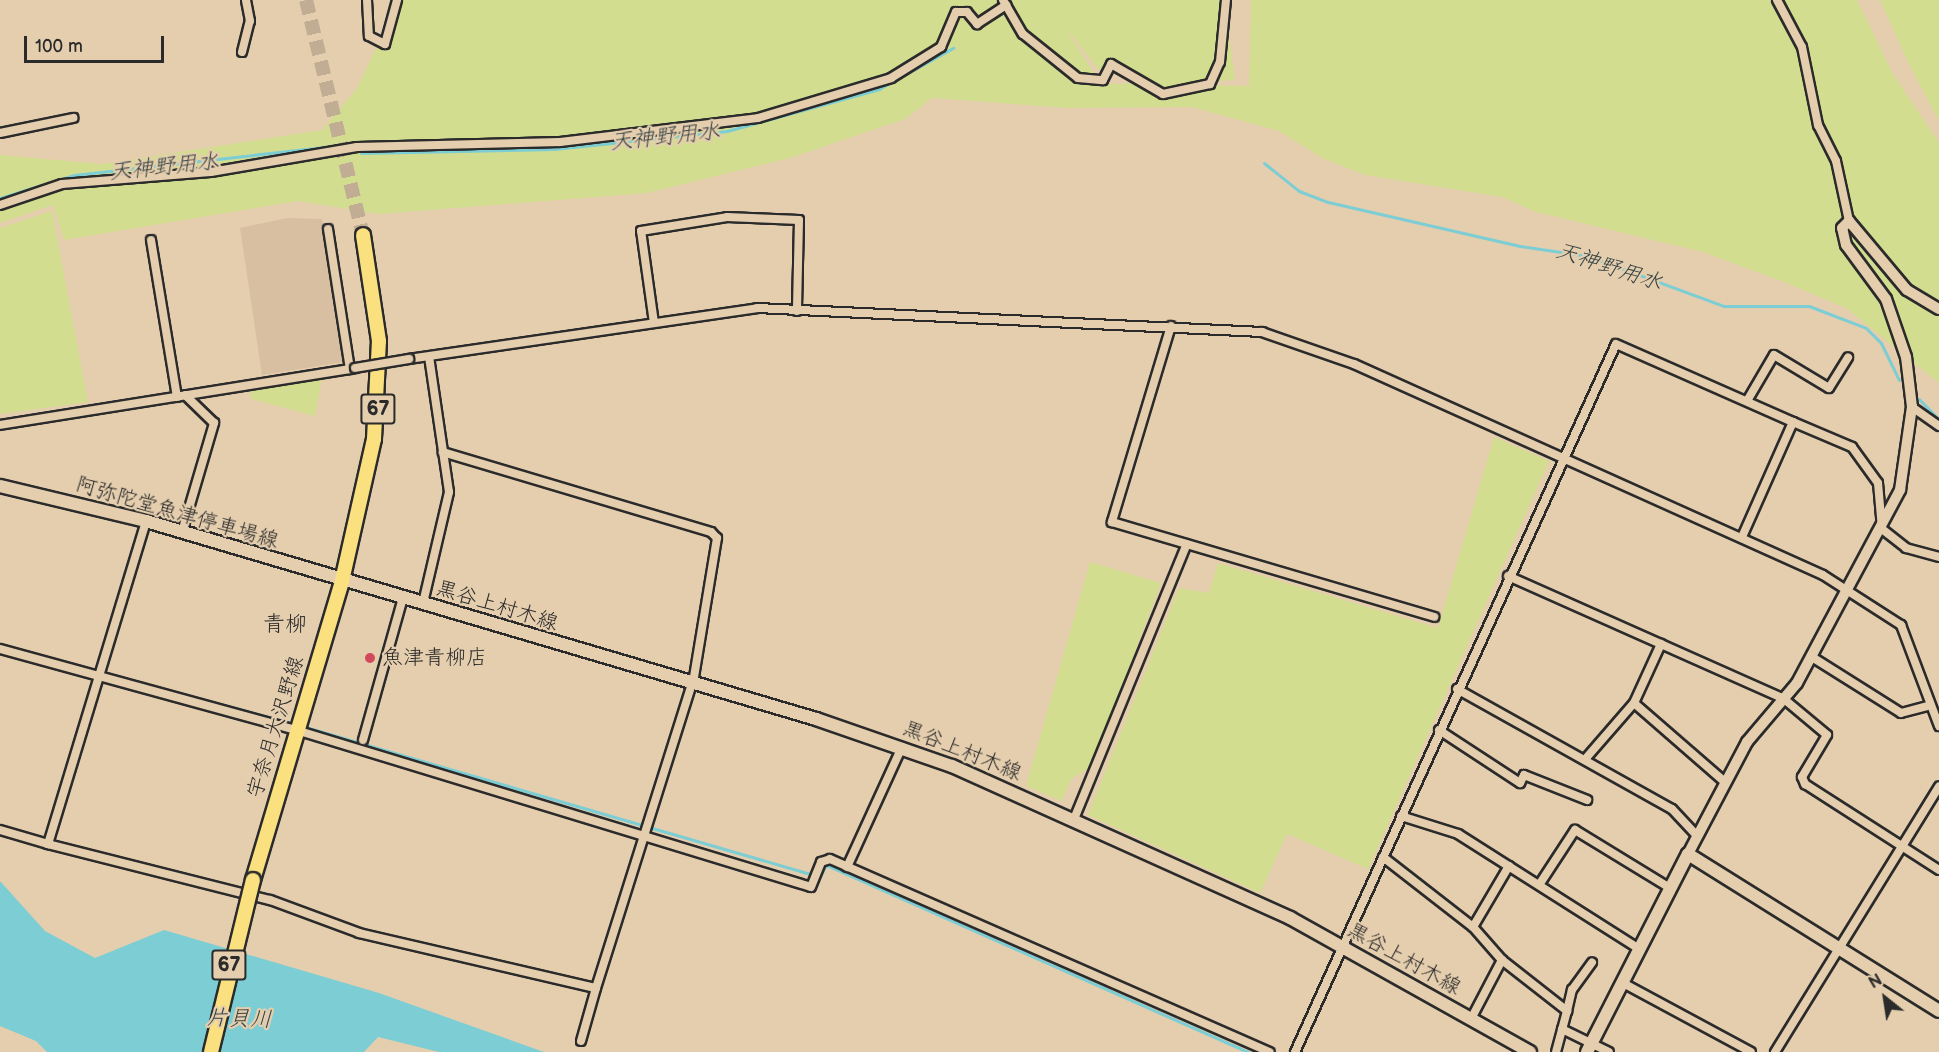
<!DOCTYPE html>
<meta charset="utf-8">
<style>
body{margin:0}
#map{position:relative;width:1939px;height:1052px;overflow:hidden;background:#e5ceae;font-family:"Balsamiq Sans","Klee One",sans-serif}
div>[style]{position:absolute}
.built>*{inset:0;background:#d9bfa2}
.green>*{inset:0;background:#d2dd90}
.water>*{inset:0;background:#7ccdd4}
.stream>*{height:3px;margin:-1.5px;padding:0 1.5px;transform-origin:1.5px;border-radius:1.5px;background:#7ccdd4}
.primary-tunnel>*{height:14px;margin-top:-7px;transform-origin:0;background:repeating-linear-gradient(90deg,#c0ad94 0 14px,transparent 0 21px)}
.roads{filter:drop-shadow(2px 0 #2b2b2b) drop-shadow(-2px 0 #2b2b2b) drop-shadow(0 2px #2b2b2b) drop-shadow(0 -2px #2b2b2b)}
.minor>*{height:8px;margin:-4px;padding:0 4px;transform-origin:4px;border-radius:4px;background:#e5ceae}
.tertiary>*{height:10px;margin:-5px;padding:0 5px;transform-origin:5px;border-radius:5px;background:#e5ceae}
.secondary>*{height:12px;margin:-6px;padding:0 6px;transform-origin:6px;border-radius:6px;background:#e5ceae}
.primary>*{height:14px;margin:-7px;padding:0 7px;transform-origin:7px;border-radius:7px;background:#fbe080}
.bridges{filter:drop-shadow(2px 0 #2b2b2b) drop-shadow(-2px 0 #2b2b2b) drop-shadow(0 2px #2b2b2b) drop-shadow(0 -2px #2b2b2b)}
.minor-bridge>*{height:8px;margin:-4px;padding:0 4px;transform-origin:4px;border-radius:4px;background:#e5ceae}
.primary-bridge>*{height:14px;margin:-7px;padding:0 7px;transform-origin:7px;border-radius:7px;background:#fbe080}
.dots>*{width:16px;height:16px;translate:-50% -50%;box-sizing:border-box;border:3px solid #e5ceae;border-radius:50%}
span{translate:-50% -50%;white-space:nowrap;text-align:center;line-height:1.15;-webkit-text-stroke:4.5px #e5ceae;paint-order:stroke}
.shield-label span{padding:2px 4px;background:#e5ceae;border:2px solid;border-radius:4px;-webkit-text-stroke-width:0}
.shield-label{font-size:20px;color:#2b2b2b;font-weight:700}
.street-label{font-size:21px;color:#2b2b2b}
.poi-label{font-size:21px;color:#2b2b2b}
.left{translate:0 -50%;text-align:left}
.water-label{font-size:22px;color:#374344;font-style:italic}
.neighbourhood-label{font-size:22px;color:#2b2b2b}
.north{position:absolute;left:1855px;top:968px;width:60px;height:60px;-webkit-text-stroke:4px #e5ceae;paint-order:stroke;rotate:330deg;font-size:16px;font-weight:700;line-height:24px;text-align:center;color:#2b2b2b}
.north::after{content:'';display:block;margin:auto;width:21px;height:27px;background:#2b2b2b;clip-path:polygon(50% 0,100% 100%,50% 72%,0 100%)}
.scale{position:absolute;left:24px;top:36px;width:140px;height:27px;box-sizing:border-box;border:3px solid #2b2b2b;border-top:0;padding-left:8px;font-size:18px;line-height:21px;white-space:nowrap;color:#2b2b2b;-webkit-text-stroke:4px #e5ceae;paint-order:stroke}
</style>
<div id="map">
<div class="built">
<div style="clip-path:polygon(287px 218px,322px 219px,344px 362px,262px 375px,240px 228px)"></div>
</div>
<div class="green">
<div style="clip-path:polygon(evenodd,399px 0,1224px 0,1235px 80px,1171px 84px,1249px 86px,1251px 0,1857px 0,1893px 74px,1939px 143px,1939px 383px,1846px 308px,1784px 282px,1703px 252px,1536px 212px,1502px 197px,1365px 175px,1322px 158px,1279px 131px,1192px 107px,1068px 108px,932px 98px,905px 119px,790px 158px,647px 193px,379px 214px,298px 201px,64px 240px,53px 205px,0 223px,0 155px,102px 164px,322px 130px,357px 88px,399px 0,1064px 26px,1099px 70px,1156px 83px,1101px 84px,1064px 26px)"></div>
<div style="clip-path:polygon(1880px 0,1939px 0,1939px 121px,1910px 66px)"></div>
<div style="clip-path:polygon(52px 211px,88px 402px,0 414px,0 228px)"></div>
<div style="clip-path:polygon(322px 378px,315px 416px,251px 399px,250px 389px)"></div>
<div style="clip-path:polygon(1494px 437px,1549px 461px,1368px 869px,1287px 834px,1260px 893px,1088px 815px,1179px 588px,1209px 593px,1218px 563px,1438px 628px)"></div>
<div style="clip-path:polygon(1090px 562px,1161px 583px,1091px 767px,1071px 779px,1062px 801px,1026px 786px)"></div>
</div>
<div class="water">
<div style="clip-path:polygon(0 881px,45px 931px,95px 958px,164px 930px,379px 993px,544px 1052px,439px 1052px,378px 1037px,364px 1052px,47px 1052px,36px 1041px,0 1026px)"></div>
</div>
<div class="stream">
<div style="left:361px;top:153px;width:193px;rotate:-1.2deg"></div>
<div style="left:554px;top:149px;width:174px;rotate:-5.9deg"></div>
<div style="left:727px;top:131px;width:158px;rotate:-15.4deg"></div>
<div style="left:879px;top:89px;width:85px;rotate:-29deg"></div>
<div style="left:1264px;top:163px;width:45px;rotate:38.7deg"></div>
<div style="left:1299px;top:191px;width:31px;rotate:21deg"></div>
<div style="left:1328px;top:202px;width:197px;rotate:12.9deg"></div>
<div style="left:1520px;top:246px;width:69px;rotate:8.4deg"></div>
<div style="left:1588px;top:256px;width:145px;rotate:20.2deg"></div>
<div style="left:1724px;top:306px;width:85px"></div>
<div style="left:1809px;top:306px;width:61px;rotate:21.1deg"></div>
<div style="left:1866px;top:328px;width:21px;rotate:45deg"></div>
<div style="left:1881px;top:343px;width:41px;rotate:64.1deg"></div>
<div style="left:0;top:198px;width:77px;rotate:-17.3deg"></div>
<div style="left:74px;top:175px;width:259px;rotate:-6.4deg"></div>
<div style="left:1919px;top:399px;width:29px;rotate:46deg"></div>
<div style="left:41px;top:656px;width:263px;rotate:15deg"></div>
<div style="left:302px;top:726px;width:533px;rotate:16.23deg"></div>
<div style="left:820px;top:876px;width:13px;rotate:-61deg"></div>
<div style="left:826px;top:865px;width:462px;rotate:23.9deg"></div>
</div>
<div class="primary-tunnel">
<div style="left:306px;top:0;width:242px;rotate:76.4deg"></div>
</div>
<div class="roads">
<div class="minor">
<div style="left:367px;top:0;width:36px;rotate:87deg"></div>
<div style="left:369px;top:36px;width:18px;rotate:27deg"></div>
<div style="left:385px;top:44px;width:46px;rotate:-74.7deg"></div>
<div style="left:1003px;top:0;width:39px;rotate:60deg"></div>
<div style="left:1023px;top:34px;width:70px;rotate:38.7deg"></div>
<div style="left:1078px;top:78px;width:25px;rotate:5deg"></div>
<div style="left:1103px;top:80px;width:18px;rotate:-63deg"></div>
<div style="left:1111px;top:64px;width:60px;rotate:30deg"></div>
<div style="left:1163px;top:94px;width:48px;rotate:-12deg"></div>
<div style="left:1210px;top:84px;width:24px;rotate:-66deg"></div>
<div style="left:1220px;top:62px;width:62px;rotate:-84.5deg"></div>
<div style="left:1777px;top:0;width:53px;rotate:62deg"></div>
<div style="left:1802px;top:47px;width:80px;rotate:78.4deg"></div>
<div style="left:1818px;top:125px;width:40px;rotate:63.4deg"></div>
<div style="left:1836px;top:161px;width:61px;rotate:77.8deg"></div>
<div style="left:242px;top:52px;width:32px;rotate:-76deg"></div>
<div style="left:250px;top:21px;width:21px;rotate:-101deg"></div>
<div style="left:0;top:133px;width:75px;rotate:-11.6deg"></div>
<div style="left:0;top:205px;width:65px;rotate:-18.7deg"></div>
<div style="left:62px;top:184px;width:149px;rotate:-4.6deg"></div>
<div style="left:211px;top:172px;width:148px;rotate:-9.7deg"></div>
<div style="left:357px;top:147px;width:203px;rotate:-1.4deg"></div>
<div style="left:560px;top:142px;width:199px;rotate:-6.9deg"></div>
<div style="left:758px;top:118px;width:139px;rotate:-16.7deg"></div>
<div style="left:891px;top:78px;width:59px;rotate:-31.8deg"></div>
<div style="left:941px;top:47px;width:38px;rotate:-67deg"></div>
<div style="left:956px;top:12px;width:11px"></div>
<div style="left:967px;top:12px;width:16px;rotate:50deg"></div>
<div style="left:977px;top:24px;width:35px;rotate:-33deg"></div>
<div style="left:328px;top:229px;width:142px;rotate:81.1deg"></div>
<div style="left:151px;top:240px;width:159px;rotate:80.6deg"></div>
<div style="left:654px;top:323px;width:93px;rotate:-98deg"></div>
<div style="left:641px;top:231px;width:87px;rotate:-9.2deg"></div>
<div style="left:727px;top:217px;width:72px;rotate:2.4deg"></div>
<div style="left:799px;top:220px;width:91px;rotate:91.3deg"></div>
<div style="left:1171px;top:326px;width:205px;rotate:106.8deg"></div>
<div style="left:1112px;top:522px;width:336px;rotate:16.4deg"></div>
<div style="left:409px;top:359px;width:352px;rotate:-8.3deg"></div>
<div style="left:757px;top:308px;width:506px;rotate:2.72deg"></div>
<div style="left:1262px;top:332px;width:97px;rotate:19.2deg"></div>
<div style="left:1354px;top:364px;width:514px;rotate:24.22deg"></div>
<div style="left:1823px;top:575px;width:93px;rotate:32.7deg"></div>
<div style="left:1901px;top:625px;width:108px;rotate:69.4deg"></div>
<div style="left:1747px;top:401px;width:53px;rotate:-59.6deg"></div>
<div style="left:1774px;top:355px;width:64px;rotate:31deg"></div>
<div style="left:1829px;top:388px;width:36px;rotate:-58deg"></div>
<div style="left:1912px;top:407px;width:33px;rotate:35deg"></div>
<div style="left:0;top:425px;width:360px;rotate:-9.1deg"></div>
<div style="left:182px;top:532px;width:114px;rotate:-73.6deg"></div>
<div style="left:214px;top:423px;width:40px;rotate:-136deg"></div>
<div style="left:1742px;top:537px;width:126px;rotate:-66.1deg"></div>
<div style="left:1793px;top:422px;width:64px;rotate:23deg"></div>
<div style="left:1852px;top:447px;width:44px;rotate:54.2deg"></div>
<div style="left:1878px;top:483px;width:46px;rotate:85deg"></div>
<div style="left:1882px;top:529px;width:31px;rotate:38deg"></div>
<div style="left:1906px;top:548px;width:34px;rotate:15deg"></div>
<div style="left:1508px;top:576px;width:302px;rotate:24deg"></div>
<div style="left:1784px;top:699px;width:56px;rotate:39.9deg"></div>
<div style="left:1827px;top:735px;width:49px;rotate:120.8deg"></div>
<div style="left:1802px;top:777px;width:8px;rotate:67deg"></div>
<div style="left:1805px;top:784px;width:159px;rotate:32.7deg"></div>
<div style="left:423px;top:603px;width:114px;rotate:-76.8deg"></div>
<div style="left:449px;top:492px;width:136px;rotate:-98.4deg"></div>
<div style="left:0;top:649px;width:307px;rotate:15.3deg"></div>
<div style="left:296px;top:730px;width:538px;rotate:16.95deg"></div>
<div style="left:811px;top:887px;width:27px;rotate:-68deg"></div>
<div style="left:821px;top:862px;width:9px;rotate:-18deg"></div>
<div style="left:830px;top:859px;width:480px;rotate:23.7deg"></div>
<div style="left:1812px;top:657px;width:105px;rotate:32.2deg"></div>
<div style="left:1901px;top:713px;width:27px;rotate:-15deg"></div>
<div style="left:1457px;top:689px;width:246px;rotate:29.2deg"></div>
<div style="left:1672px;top:809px;width:35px;rotate:47deg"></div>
<div style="left:1634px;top:703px;width:121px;rotate:41deg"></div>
<div style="left:1439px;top:730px;width:97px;rotate:33.2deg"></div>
<div style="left:1520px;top:783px;width:9px;rotate:-63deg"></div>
<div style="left:1524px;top:775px;width:68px;rotate:21.6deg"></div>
<div style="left:363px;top:740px;width:148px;rotate:-74.3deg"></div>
<div style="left:1587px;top:757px;width:72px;rotate:-49deg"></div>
<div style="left:1634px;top:703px;width:65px;rotate:-65.4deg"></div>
<div style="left:1401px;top:816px;width:60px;rotate:17.5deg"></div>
<div style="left:1458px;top:834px;width:214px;rotate:32.4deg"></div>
<div style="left:1074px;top:819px;width:297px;rotate:-67.7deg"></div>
<div style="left:0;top:830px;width:50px;rotate:16.3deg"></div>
<div style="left:48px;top:844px;width:338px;rotate:-73.1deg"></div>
<div style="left:48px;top:844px;width:229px;rotate:14.2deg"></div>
<div style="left:270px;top:900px;width:95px;rotate:20.3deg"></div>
<div style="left:359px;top:933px;width:243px;rotate:13.1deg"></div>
<div style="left:596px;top:988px;width:326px;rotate:-72.5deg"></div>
<div style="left:694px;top:677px;width:141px;rotate:-80.6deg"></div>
<div style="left:717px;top:538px;width:8px;rotate:-135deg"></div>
<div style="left:711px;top:532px;width:280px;rotate:-163.4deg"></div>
<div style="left:1383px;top:857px;width:114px;rotate:37.9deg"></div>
<div style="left:1473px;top:927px;width:71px;rotate:-59.5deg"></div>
<div style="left:847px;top:867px;width:132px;rotate:-65.4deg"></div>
<div style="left:1539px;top:885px;width:66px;rotate:-56.8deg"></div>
<div style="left:1575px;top:830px;width:111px;rotate:31.4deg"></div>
<div style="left:1502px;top:960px;width:83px;rotate:38.1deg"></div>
<div style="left:1567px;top:1011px;width:42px;rotate:105deg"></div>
<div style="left:1623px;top:983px;width:145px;rotate:28.3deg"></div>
<div style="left:1567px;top:1011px;width:22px;rotate:-77deg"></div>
<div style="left:1572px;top:990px;width:34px;rotate:-54deg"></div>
<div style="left:1471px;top:1019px;width:67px;rotate:-62.3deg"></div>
<div style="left:1502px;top:960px;width:44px;rotate:-131.3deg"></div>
<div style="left:1562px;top:1029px;width:52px;rotate:26.1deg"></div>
<div style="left:581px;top:1041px;width:55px;rotate:-74.2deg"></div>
<div style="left:1295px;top:1052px;width:777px;rotate:-65.61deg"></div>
<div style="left:1616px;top:344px;width:193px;rotate:23.8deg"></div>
<div style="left:1775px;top:1052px;width:312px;rotate:-58.3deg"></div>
</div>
<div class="tertiary">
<div style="left:1688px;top:854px;width:127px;rotate:-62.2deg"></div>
<div style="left:1747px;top:742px;width:77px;rotate:-49.7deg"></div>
<div style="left:1797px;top:683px;width:219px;rotate:-61.9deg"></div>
<div style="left:1900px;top:490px;width:84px;rotate:-81.8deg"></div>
<div style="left:1912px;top:407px;width:50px;rotate:-96.8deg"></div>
<div style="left:1906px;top:357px;width:61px;rotate:-109deg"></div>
<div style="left:1886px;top:299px;width:67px;rotate:-126.5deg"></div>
<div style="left:1846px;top:245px;width:17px;rotate:-103deg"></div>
<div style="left:1842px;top:228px;width:10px;rotate:-45deg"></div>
<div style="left:1849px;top:221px;width:90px;rotate:50deg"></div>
<div style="left:1907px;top:290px;width:37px;rotate:31deg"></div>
</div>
<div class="secondary">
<div style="left:0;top:486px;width:150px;rotate:13.5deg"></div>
<div style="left:146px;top:521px;width:699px;rotate:16.46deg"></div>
<div style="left:816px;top:719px;width:144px;rotate:19.1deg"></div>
<div style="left:952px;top:766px;width:371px;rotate:24.2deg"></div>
<div style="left:1290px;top:918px;width:275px;rotate:29.2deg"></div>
<div style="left:1587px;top:1052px;width:222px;rotate:-63deg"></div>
<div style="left:1688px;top:854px;width:296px;rotate:32deg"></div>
</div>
<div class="primary">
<div style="left:253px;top:880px;width:312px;rotate:-73.4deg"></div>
<div style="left:342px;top:581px;width:146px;rotate:-77.3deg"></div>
<div style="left:374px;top:439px;width:98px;rotate:-87.1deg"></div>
<div style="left:379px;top:341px;width:107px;rotate:-98.6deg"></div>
</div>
</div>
<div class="bridges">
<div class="minor-bridge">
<div style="left:355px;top:368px;width:55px;rotate:-9.5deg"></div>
</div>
<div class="primary-bridge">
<div style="left:211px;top:1052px;width:177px;rotate:-76.3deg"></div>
</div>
</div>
<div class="dots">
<div style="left:370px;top:658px;background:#d1495b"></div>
</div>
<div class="shield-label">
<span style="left:378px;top:409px">67</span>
<span style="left:229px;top:965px">67</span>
</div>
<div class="street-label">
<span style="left:177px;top:513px;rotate:16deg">阿弥陀堂魚津停車場線</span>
<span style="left:497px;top:606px;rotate:17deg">黒谷上村木線</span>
<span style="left:276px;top:727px;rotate:-73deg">宇奈月大沢野線</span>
<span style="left:962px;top:751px;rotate:22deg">黒谷上村木線</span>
<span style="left:1404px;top:959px;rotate:29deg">黒谷上村木線</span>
</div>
<div class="poi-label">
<span class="left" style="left:382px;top:658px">魚津青柳店</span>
</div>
<div class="water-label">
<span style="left:665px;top:137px;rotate:-6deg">天神野用水</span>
<span style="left:164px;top:167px;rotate:-6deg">天神野用水</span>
<span style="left:1609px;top:267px;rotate:18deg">天神野用水</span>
<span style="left:239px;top:1019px;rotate:2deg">片貝川</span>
</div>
<div class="neighbourhood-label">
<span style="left:285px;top:625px">青柳</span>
</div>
<div class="north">N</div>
<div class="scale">100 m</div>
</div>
